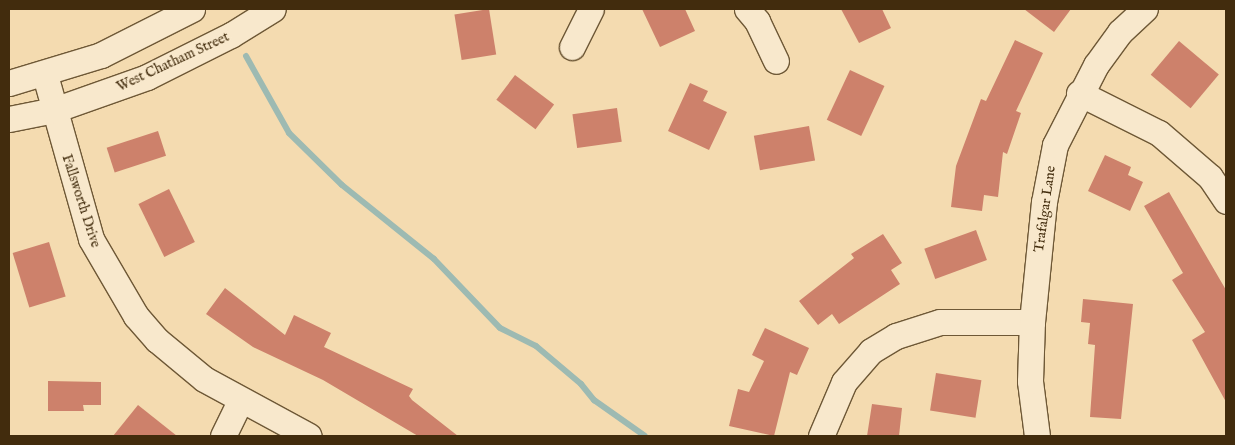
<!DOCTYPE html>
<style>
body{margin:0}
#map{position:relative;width:1235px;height:445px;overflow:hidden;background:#f4dbb0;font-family:"IM FELL English",serif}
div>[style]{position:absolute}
.stream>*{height:6px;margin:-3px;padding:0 3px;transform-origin:3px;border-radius:3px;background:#9dbab2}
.building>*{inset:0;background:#cd816b;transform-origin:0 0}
.roads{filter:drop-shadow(1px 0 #6e5836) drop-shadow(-1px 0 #6e5836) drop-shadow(0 1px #6e5836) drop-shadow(0 -1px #6e5836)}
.minor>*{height:25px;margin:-12.5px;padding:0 12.5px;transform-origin:12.5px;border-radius:12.5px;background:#f8e8cc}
span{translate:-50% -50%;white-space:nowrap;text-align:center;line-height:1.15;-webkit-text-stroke:4.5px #f8e8cc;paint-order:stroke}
.street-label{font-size:14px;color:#422c0d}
.frame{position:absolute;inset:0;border:10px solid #422c0d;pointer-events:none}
</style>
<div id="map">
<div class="stream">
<div style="left:246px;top:56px;width:88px;rotate:60.8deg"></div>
<div style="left:289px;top:133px;width:74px;rotate:44.5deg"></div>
<div style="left:342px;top:185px;width:118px;rotate:38.8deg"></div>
<div style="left:434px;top:259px;width:95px;rotate:46.3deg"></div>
<div style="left:500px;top:328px;width:40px;rotate:26.6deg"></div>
<div style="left:536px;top:346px;width:59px;rotate:40.2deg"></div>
<div style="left:581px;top:384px;width:21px;rotate:51deg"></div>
<div style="left:594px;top:400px;width:62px;rotate:35.2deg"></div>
</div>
<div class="building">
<div style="left:489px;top:9px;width:46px;height:35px;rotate:81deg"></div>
<div style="clip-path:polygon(642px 9px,685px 9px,695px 31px,660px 47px)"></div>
<div style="clip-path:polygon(841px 9px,882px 9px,891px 28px,859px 43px)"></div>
<div style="clip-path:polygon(1024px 9px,1071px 9px,1054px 32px)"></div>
<div style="clip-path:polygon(1015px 40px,1043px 53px,1016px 111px,1021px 113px,1007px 154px,1003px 152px,998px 197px,984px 195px,982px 211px,951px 207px,956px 166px,981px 99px,986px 101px)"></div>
<div style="left:1179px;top:41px;width:52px;height:44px;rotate:40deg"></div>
<div style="left:850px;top:70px;width:38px;height:55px;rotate:25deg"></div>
<div style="left:515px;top:75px;width:49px;height:31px;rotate:37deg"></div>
<div style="clip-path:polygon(690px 83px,708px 91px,703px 101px,727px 112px,709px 150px,668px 131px)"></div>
<div style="left:617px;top:108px;width:34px;height:45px;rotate:82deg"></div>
<div style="left:809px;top:126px;width:35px;height:56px;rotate:80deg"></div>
<div style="left:158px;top:131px;width:26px;height:54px;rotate:72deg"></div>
<div style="clip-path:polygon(1105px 155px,1131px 167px,1128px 175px,1143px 182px,1130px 211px,1088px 191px)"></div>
<div style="left:169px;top:189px;width:59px;height:34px;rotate:64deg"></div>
<div style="clip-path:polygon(1169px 192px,1226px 290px,1226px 402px,1192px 340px,1205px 332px,1172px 280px,1183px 273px,1144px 206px)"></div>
<div style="left:976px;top:230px;width:32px;height:55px;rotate:70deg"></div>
<div style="clip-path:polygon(883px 234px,902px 263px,891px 270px,900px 284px,839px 324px,832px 314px,818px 325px,799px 301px,854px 258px,851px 254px)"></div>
<div style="left:49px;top:242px;width:57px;height:38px;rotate:73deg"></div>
<div style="clip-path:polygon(225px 288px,285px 335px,294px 315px,331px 333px,324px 347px,413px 389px,409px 396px,412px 400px,458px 436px,418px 436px,323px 380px,253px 347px,206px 314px)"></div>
<div style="clip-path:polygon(1083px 299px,1133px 304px,1121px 419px,1090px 417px,1095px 345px,1088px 344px,1090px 323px,1081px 322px)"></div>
<div style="clip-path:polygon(765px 328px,809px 348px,797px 375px,790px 372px,774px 436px,729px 426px,738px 389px,749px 392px,764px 361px,752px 355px)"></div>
<div style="left:936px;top:373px;width:46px;height:38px;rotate:9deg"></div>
<div style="clip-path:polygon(48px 381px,101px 382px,101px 405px,83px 405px,84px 411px,48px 411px)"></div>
<div style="clip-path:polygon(872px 404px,902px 408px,899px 436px,867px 436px)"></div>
<div style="clip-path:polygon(138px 405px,177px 436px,113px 436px)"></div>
</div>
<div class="roads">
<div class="minor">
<div style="left:747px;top:9px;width:16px;rotate:50deg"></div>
<div style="left:757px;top:21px;width:44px;rotate:64.6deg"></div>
<div style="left:572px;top:47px;width:42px;rotate:-63.4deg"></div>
<div style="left:45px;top:75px;width:170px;rotate:74.3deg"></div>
<div style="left:91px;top:239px;width:89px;rotate:59.7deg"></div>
<div style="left:136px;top:316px;width:32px;rotate:49deg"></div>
<div style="left:157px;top:340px;width:61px;rotate:39.7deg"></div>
<div style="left:204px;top:379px;width:119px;rotate:28.5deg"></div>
<div style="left:9px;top:83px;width:96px;rotate:-16.9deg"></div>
<div style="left:101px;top:55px;width:102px;rotate:-26.8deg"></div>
<div style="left:1079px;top:93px;width:89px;rotate:26.6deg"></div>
<div style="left:1159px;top:133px;width:67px;rotate:40.8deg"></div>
<div style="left:1210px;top:177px;width:29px;rotate:56deg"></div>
<div style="left:9px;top:119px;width:46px;rotate:-11.3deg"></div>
<div style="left:54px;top:110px;width:99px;rotate:-19.5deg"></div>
<div style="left:147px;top:77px;width:94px;rotate:-26.6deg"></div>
<div style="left:231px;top:35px;width:49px;rotate:-31.8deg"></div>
<div style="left:223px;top:436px;width:39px;rotate:-64deg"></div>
<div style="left:821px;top:436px;width:59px;rotate:-66.9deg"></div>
<div style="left:844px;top:382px;width:41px;rotate:-48.9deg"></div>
<div style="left:871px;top:351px;width:29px;rotate:-31deg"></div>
<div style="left:896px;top:336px;width:46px;rotate:-17.7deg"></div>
<div style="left:940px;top:322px;width:92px"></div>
<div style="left:1037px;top:436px;width:55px;rotate:-97.3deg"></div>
<div style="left:1030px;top:381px;width:59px;rotate:-88.1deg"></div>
<div style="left:1032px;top:322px;width:121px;rotate:-84.3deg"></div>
<div style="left:1044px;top:202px;width:58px;rotate:-79.1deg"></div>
<div style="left:1055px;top:145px;width:90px;rotate:-62.9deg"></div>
<div style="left:1096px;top:65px;width:41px;rotate:-54deg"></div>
<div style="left:1120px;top:32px;width:34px;rotate:-43deg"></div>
</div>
</div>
<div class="street-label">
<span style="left:173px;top:62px;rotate:-25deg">West Chatham Street</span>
<span style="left:81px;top:201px;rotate:72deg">Fallsworth Drive</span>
<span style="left:1045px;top:209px;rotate:-82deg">Trafalgar Lane</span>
</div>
<div class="frame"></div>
</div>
